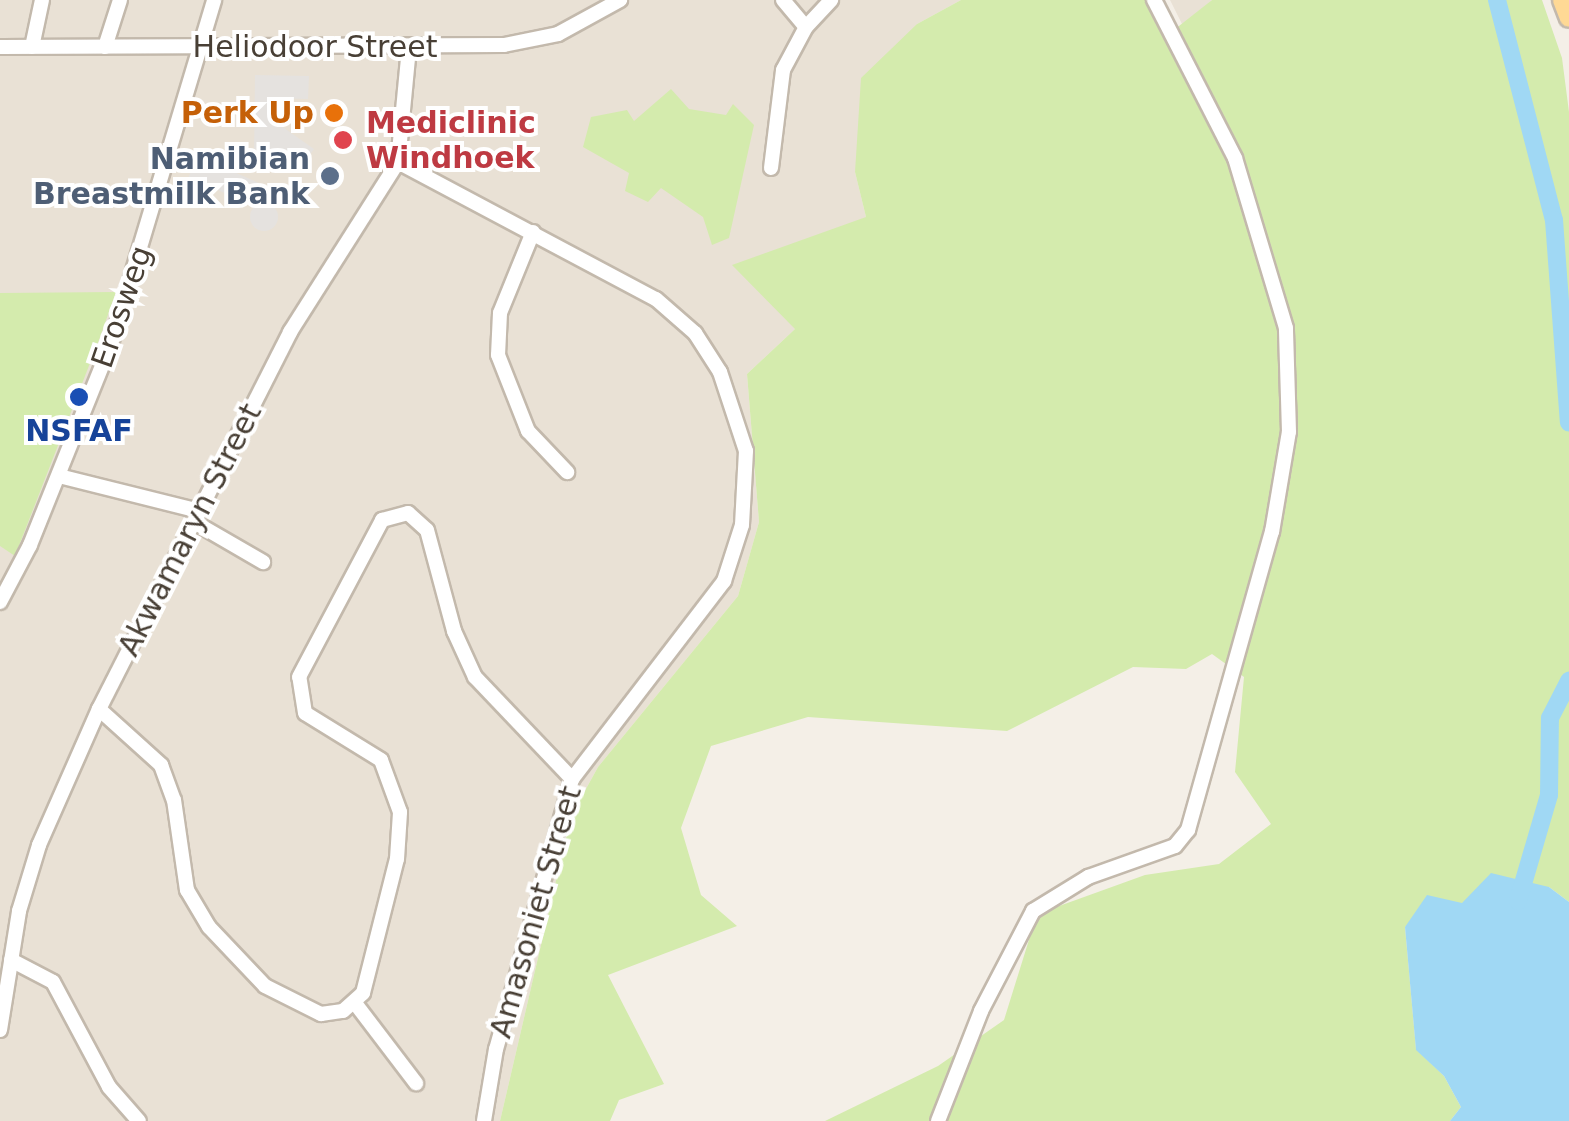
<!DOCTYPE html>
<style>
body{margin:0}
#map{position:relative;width:1569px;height:1121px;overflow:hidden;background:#f4efe7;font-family:"DejaVu Sans",sans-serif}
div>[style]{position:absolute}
.residential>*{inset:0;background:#e9e1d5}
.green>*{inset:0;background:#d4ebad}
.parking>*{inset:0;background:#e5e2df;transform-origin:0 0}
.round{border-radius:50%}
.water>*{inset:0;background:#a0d8f4}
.river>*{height:18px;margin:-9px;padding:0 9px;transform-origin:9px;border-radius:9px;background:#a0d8f4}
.roads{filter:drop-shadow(2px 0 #c3b9ac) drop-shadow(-2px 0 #c3b9ac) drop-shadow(0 2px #c3b9ac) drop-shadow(0 -2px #c3b9ac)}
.minor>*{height:14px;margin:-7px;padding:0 7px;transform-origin:7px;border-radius:7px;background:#fff}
.major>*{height:18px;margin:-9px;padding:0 9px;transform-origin:9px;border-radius:9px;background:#ffd995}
.dots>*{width:28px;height:28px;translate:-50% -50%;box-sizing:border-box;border:5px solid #fff;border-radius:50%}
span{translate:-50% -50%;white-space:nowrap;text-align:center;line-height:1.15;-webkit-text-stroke:8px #fff;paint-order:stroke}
.street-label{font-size:30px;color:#483f35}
.food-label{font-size:30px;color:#c56008;font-weight:700}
.right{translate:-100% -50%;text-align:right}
.health-label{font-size:30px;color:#be3a42;font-weight:700}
.left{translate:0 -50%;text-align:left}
.service-label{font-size:30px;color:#4e5e75;font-weight:700}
.transit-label{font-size:30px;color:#164399;font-weight:700}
</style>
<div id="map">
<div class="residential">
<div style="clip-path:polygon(0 0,961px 0,917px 24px,855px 172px,866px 217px,795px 329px,747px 374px,759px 522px,738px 596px,598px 767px,571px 816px,500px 1121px,0 1121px)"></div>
<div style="clip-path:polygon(1170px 0,1212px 0,1183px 26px)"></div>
</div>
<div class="green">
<div style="clip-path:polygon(961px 0,1145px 0,1165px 37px,1212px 0,1542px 0,1562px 58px,1569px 112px,1569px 902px,1549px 887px,1462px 903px,1405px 927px,1416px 1049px,1444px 1076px,1461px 1107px,1450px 1121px,825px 1121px,938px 1066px,1004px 1020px,1037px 914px,1145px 875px,1219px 864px,1271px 824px,1235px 772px,1244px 677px,1212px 654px,1186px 669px,1133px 667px,1007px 731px,808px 717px,711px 746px,681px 828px,701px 895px,737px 926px,608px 975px,664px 1084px,619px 1100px,610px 1121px,500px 1121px,571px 816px,598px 767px,738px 596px,759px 522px,747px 374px,795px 329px,732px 265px,866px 217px,855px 172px,861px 78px,917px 24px)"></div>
<div style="clip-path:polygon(671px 89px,689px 109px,726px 115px,733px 104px,754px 125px,729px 238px,712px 245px,703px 217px,661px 188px,648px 202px,625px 191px,629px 173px,583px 147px,591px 117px,627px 110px,634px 121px)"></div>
<div style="clip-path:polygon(116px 292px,99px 340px,15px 556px,0 546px,0 293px)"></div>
</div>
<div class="parking">
<div style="clip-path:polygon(255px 75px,309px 76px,308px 99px,267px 98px,267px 116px,314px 149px,306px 160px,254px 157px)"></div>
<div style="left:198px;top:156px;width:72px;height:23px;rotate:24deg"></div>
<div class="round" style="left:250px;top:203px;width:28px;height:28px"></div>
</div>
<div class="water">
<div style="clip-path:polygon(1491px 873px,1549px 887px,1569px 902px,1569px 1121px,1450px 1121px,1461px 1107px,1444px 1076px,1416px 1050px,1405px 927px,1427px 895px,1462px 903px)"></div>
</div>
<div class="river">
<div style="left:1497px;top:0;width:227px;rotate:75.5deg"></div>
<div style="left:1554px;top:220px;width:203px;rotate:85.8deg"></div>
<div style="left:1518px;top:901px;width:110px;rotate:-73.7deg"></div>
<div style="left:1549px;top:795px;width:77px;rotate:-89.3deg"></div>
<div style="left:1550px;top:718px;width:42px;rotate:-62.8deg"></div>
</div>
<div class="roads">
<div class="minor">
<div style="left:783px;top:0;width:35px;rotate:50deg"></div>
<div style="left:0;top:47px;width:504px;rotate:-0.23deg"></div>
<div style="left:504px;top:45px;width:55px;rotate:-11.5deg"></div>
<div style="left:558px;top:34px;width:71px;rotate:-28.7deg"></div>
<div style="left:32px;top:47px;width:48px;rotate:-78deg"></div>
<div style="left:105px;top:47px;width:49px;rotate:-72.3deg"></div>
<div style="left:398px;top:162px;width:292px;rotate:28deg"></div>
<div style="left:656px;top:299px;width:52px;rotate:41.1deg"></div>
<div style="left:695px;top:333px;width:46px;rotate:57.3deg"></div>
<div style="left:720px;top:372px;width:83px;rotate:71.8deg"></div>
<div style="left:746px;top:451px;width:74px;rotate:93.1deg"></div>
<div style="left:742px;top:525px;width:59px;rotate:107.8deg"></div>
<div style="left:724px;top:581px;width:250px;rotate:127.5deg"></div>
<div style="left:572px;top:779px;width:280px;rotate:105.7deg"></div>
<div style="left:496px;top:1049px;width:73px;rotate:99.5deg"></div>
<div style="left:771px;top:168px;width:99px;rotate:-83deg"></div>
<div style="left:783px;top:70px;width:49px;rotate:-61.9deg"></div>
<div style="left:806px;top:27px;width:37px;rotate:-47deg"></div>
<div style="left:533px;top:232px;width:87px;rotate:112.2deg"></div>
<div style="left:500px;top:313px;width:42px;rotate:92.7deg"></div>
<div style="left:498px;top:355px;width:82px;rotate:68.5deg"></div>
<div style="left:528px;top:431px;width:57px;rotate:46.4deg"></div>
<div style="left:59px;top:476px;width:144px;rotate:14deg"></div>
<div style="left:194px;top:522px;width:80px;rotate:30.1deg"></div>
<div style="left:0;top:602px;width:64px;rotate:-62.2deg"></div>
<div style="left:30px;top:545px;width:217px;rotate:-68.1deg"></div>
<div style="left:111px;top:344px;width:359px;rotate:-73.3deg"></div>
<div style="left:99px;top:709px;width:84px;rotate:42.1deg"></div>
<div style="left:161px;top:765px;width:37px;rotate:70deg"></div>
<div style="left:174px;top:800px;width:91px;rotate:81.8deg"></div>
<div style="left:187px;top:890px;width:43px;rotate:59.3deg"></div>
<div style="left:209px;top:927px;width:81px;rotate:46.5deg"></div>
<div style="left:265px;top:986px;width:63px;rotate:26.6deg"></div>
<div style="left:321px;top:1014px;width:22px;rotate:-8deg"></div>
<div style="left:343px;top:1011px;width:27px;rotate:-42deg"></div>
<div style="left:363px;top:993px;width:138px;rotate:-75.8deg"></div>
<div style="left:397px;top:859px;width:47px;rotate:-86.3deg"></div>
<div style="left:400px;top:812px;width:55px;rotate:-110.1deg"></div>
<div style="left:381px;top:760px;width:89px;rotate:-148.3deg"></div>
<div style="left:305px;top:713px;width:36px;rotate:-99deg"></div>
<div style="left:299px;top:677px;width:178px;rotate:-62.1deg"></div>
<div style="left:382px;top:520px;width:27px;rotate:-15deg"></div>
<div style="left:408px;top:513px;width:25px;rotate:42deg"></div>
<div style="left:427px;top:530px;width:105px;rotate:75deg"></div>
<div style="left:454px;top:631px;width:51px;rotate:65.5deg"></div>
<div style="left:475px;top:677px;width:141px;rotate:46.4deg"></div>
<div style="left:11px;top:960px;width:47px;rotate:27.6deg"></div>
<div style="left:53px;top:982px;width:119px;rotate:61.9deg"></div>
<div style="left:109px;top:1087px;width:45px;rotate:48.6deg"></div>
<div style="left:355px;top:1003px;width:101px;rotate:52.7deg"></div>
<div style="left:0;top:1030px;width:121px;rotate:-80.9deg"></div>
<div style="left:19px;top:911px;width:69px;rotate:-73.1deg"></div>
<div style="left:39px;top:845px;width:149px;rotate:-66.2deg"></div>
<div style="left:99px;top:709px;width:423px;rotate:-63.1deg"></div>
<div style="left:290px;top:332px;width:201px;rotate:-57.6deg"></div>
<div style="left:398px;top:162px;width:116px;rotate:-84.5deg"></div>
<div style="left:938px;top:1121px;width:118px;rotate:-68.6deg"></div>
<div style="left:981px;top:1011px;width:113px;rotate:-62.5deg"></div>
<div style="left:1033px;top:911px;width:65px;rotate:-31.7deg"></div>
<div style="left:1088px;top:877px;width:92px;rotate:-19.6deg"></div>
<div style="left:1175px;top:846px;width:21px;rotate:-51deg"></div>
<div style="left:1188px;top:830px;width:310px;rotate:-74.3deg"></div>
<div style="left:1272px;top:532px;width:101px;rotate:-80.4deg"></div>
<div style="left:1289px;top:432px;width:104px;rotate:-91.7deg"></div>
<div style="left:1286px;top:328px;width:177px;rotate:-106.7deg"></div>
<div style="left:1235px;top:158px;width:178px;rotate:-117.1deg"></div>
</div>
<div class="major">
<div style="left:1562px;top:0;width:19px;rotate:69deg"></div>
</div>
</div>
<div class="dots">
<div style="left:334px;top:113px;background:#e8710a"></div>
<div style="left:343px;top:140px;background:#e0444e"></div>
<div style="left:330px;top:176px;background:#5c6f8a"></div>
<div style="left:79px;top:397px;background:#1a4fb4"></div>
</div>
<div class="street-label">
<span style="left:315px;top:47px">Heliodoor Street</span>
<span style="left:122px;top:307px;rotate:-71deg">Erosweg</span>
<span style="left:190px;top:530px;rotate:-63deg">Akwamaryn Street</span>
<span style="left:536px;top:912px;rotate:-74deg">Amasoniet Street</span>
</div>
<div class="food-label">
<span class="right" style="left:314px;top:113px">Perk Up</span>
</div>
<div class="health-label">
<span class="left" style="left:366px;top:140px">Mediclinic<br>Windhoek</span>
</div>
<div class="service-label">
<span class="right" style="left:310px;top:176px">Namibian<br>Breastmilk Bank</span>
</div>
<div class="transit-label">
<span style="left:79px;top:431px">NSFAF</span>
</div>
</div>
